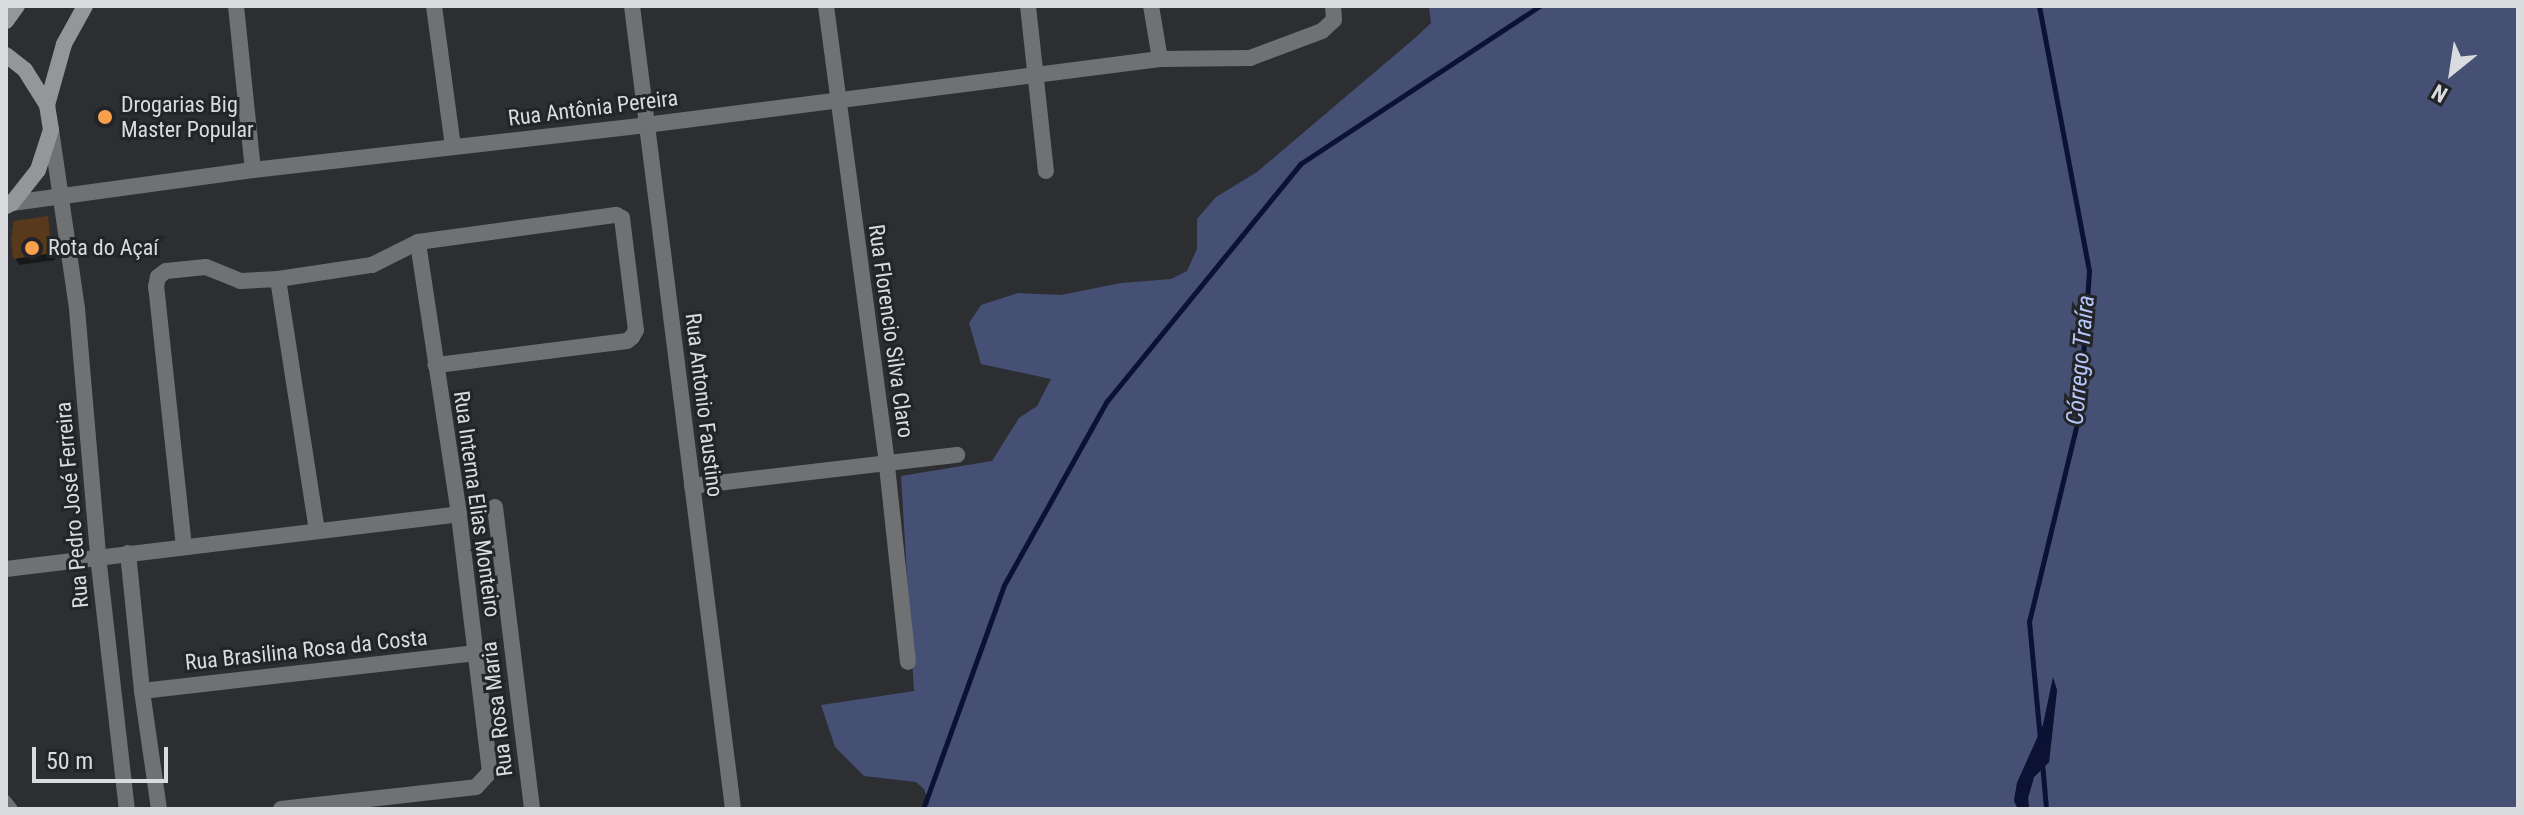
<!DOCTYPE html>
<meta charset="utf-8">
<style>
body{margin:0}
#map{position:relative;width:2524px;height:815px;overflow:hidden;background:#2c2e32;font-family:"Roboto Condensed",sans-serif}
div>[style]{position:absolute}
.green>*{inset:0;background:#465074}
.water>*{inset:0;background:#0c1233}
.shadow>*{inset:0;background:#0007}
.stream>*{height:5px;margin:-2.5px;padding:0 2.5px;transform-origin:2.5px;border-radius:2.5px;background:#0c1233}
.building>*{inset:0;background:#59391b}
.service>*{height:10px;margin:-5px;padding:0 5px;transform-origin:5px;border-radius:5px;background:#707173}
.minor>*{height:16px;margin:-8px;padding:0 8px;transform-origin:8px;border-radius:8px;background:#707173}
.secondary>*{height:16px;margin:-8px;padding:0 8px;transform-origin:8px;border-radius:8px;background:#95969a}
.dots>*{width:22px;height:22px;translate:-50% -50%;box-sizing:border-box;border:4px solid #222428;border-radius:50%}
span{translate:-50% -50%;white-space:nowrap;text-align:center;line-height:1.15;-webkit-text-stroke:6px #222428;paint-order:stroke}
.poi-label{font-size:22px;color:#dadbde}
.left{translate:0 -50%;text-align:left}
.street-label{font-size:22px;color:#dadbde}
.water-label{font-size:24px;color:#b6c6fa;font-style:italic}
.frame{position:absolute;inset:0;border:8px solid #dadbde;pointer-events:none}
.north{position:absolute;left:2412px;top:32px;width:80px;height:80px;-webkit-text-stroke:6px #222428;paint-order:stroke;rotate:210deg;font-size:22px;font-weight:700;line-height:32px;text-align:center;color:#dadbde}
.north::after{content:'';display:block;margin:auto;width:28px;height:36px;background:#dadbde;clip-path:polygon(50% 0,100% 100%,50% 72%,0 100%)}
.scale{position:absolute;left:32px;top:747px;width:136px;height:36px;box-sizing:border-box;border:4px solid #dadbde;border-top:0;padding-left:10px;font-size:24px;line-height:28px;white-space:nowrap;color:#dadbde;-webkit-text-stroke:6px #222428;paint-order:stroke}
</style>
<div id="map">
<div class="green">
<div style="clip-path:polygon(1429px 6px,2518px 6px,2518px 809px,2029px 809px,2028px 798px,2034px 777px,2049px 762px,2057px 690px,2053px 679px,2043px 725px,2017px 783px,2014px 801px,2018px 809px,922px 809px,929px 804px,924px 789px,916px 782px,864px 776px,835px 747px,821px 705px,914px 691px,901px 476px,992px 461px,1019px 418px,1037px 406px,1051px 379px,981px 364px,969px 323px,981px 305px,1018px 293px,1061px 295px,1121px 283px,1171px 279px,1187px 271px,1197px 249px,1197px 219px,1216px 197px,1257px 172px,1415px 38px,1431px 23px)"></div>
</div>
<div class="water">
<div style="clip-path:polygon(2053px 677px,2057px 690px,2049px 762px,2034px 777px,2028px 798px,2029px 809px,2018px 809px,2014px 801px,2017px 783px,2043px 725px)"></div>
</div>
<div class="shadow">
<div style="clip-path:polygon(47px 218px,55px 260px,19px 265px,15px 258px)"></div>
</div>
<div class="stream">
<div style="left:2039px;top:6px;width:270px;rotate:79.3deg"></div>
<div style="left:2089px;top:271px;width:144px;rotate:94deg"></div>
<div style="left:2079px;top:415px;width:212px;rotate:103.6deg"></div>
<div style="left:2029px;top:621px;width:120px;rotate:84.7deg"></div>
<div style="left:2042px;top:762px;width:47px;rotate:85.1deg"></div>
<div style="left:923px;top:809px;width:238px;rotate:-70.1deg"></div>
<div style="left:1004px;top:585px;width:211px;rotate:-60.8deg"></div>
<div style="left:1107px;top:401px;width:306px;rotate:-50.8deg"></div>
<div style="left:1300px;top:164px;width:287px;rotate:-33.4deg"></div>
</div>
<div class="building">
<div style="clip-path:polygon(48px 216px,52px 253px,13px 259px,11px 238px,14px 221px)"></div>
</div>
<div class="service">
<div style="left:6px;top:800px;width:11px;rotate:52deg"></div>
</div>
<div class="minor">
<div style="left:236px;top:6px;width:165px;rotate:84.1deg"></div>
<div style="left:434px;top:6px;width:142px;rotate:82.3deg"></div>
<div style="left:632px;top:6px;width:809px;rotate:82.83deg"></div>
<div style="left:826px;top:6px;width:464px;rotate:82.4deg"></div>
<div style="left:887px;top:466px;width:197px;rotate:83.9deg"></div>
<div style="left:1028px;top:6px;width:166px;rotate:83.8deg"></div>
<div style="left:1160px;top:59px;width:90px;rotate:-0.6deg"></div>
<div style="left:1250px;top:58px;width:77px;rotate:-20.6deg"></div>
<div style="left:1322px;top:31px;width:16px;rotate:-43deg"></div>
<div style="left:1334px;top:20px;width:14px;rotate:-94deg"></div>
<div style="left:51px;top:130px;width:181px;rotate:81.7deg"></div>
<div style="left:77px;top:309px;width:248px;rotate:85.1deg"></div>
<div style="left:98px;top:556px;width:255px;rotate:83.5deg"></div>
<div style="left:12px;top:203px;width:243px;rotate:-7.8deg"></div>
<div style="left:253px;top:170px;width:396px;rotate:-6.5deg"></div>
<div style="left:646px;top:125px;width:518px;rotate:-7.32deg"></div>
<div style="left:1160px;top:59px;width:54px;rotate:-99.6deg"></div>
<div style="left:278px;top:279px;width:255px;rotate:81.2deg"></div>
<div style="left:692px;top:486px;width:267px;rotate:-6.7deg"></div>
<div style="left:495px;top:507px;width:304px;rotate:83deg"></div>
<div style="left:184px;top:547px;width:262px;rotate:-96.1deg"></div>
<div style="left:156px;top:287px;width:10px;rotate:-79deg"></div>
<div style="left:158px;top:277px;width:10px;rotate:-37deg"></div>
<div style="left:166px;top:271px;width:40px;rotate:-5.7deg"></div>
<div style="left:206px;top:267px;width:37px;rotate:22deg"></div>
<div style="left:240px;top:281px;width:38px;rotate:-3deg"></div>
<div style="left:278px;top:279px;width:95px;rotate:-8.5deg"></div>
<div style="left:372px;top:265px;width:51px;rotate:-26.6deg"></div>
<div style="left:418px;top:242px;width:200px;rotate:-7.8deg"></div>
<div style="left:616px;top:215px;width:7px;rotate:27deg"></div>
<div style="left:622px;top:218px;width:113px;rotate:82.9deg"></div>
<div style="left:636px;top:330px;width:8px;rotate:120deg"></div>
<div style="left:632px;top:337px;width:6px;rotate:141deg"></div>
<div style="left:627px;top:341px;width:193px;rotate:172.8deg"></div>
<div style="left:128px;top:553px;width:139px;rotate:84.2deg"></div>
<div style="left:142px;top:691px;width:119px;rotate:81.8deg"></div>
<div style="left:6px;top:569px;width:456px;rotate:-6.9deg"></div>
<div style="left:142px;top:691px;width:334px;rotate:-6.5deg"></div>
<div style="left:281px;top:809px;width:196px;rotate:-6.4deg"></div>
<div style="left:476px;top:787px;width:21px;rotate:-47deg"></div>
<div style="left:490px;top:772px;width:260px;rotate:-96.9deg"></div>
<div style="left:459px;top:514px;width:275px;rotate:-98.6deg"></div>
</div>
<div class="secondary">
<div style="left:6px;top:21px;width:19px;rotate:-54deg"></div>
<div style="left:6px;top:55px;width:24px;rotate:38deg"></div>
<div style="left:25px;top:70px;width:41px;rotate:57.8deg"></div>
<div style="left:6px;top:206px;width:7px;rotate:-27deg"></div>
<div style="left:12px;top:203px;width:42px;rotate:-51.8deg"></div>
<div style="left:38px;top:170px;width:42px;rotate:-72deg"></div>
<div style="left:51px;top:130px;width:25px;rotate:-99deg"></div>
<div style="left:47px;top:105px;width:63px;rotate:-74.4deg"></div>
<div style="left:64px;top:44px;width:43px;rotate:-61.1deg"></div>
</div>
<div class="dots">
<div style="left:105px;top:117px;background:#f9a04c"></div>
<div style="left:32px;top:248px;background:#f9a04c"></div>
</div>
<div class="poi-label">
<span class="left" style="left:121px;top:117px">Drogarias Big<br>Master Popular</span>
<span class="left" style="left:48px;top:248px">Rota do Açaí</span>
</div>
<div class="street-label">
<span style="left:593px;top:108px;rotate:-7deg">Rua Antônia Pereira</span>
<span style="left:891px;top:331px;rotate:82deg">Rua Florencio Silva Claro</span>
<span style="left:704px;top:405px;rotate:83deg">Rua Antonio Faustino</span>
<span style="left:477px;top:504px;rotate:82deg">Rua Interna Elias Monteiro</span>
<span style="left:72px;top:505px;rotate:-95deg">Rua Pedro José Ferreira</span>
<span style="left:306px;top:650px;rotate:-6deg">Rua Brasilina Rosa da Costa</span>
<span style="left:497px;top:709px;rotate:-97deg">Rua Rosa Maria</span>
</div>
<div class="water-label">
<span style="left:2081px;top:360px;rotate:-85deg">Córrego Traíra</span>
</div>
<div class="frame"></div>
<div class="north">N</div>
<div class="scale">50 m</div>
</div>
